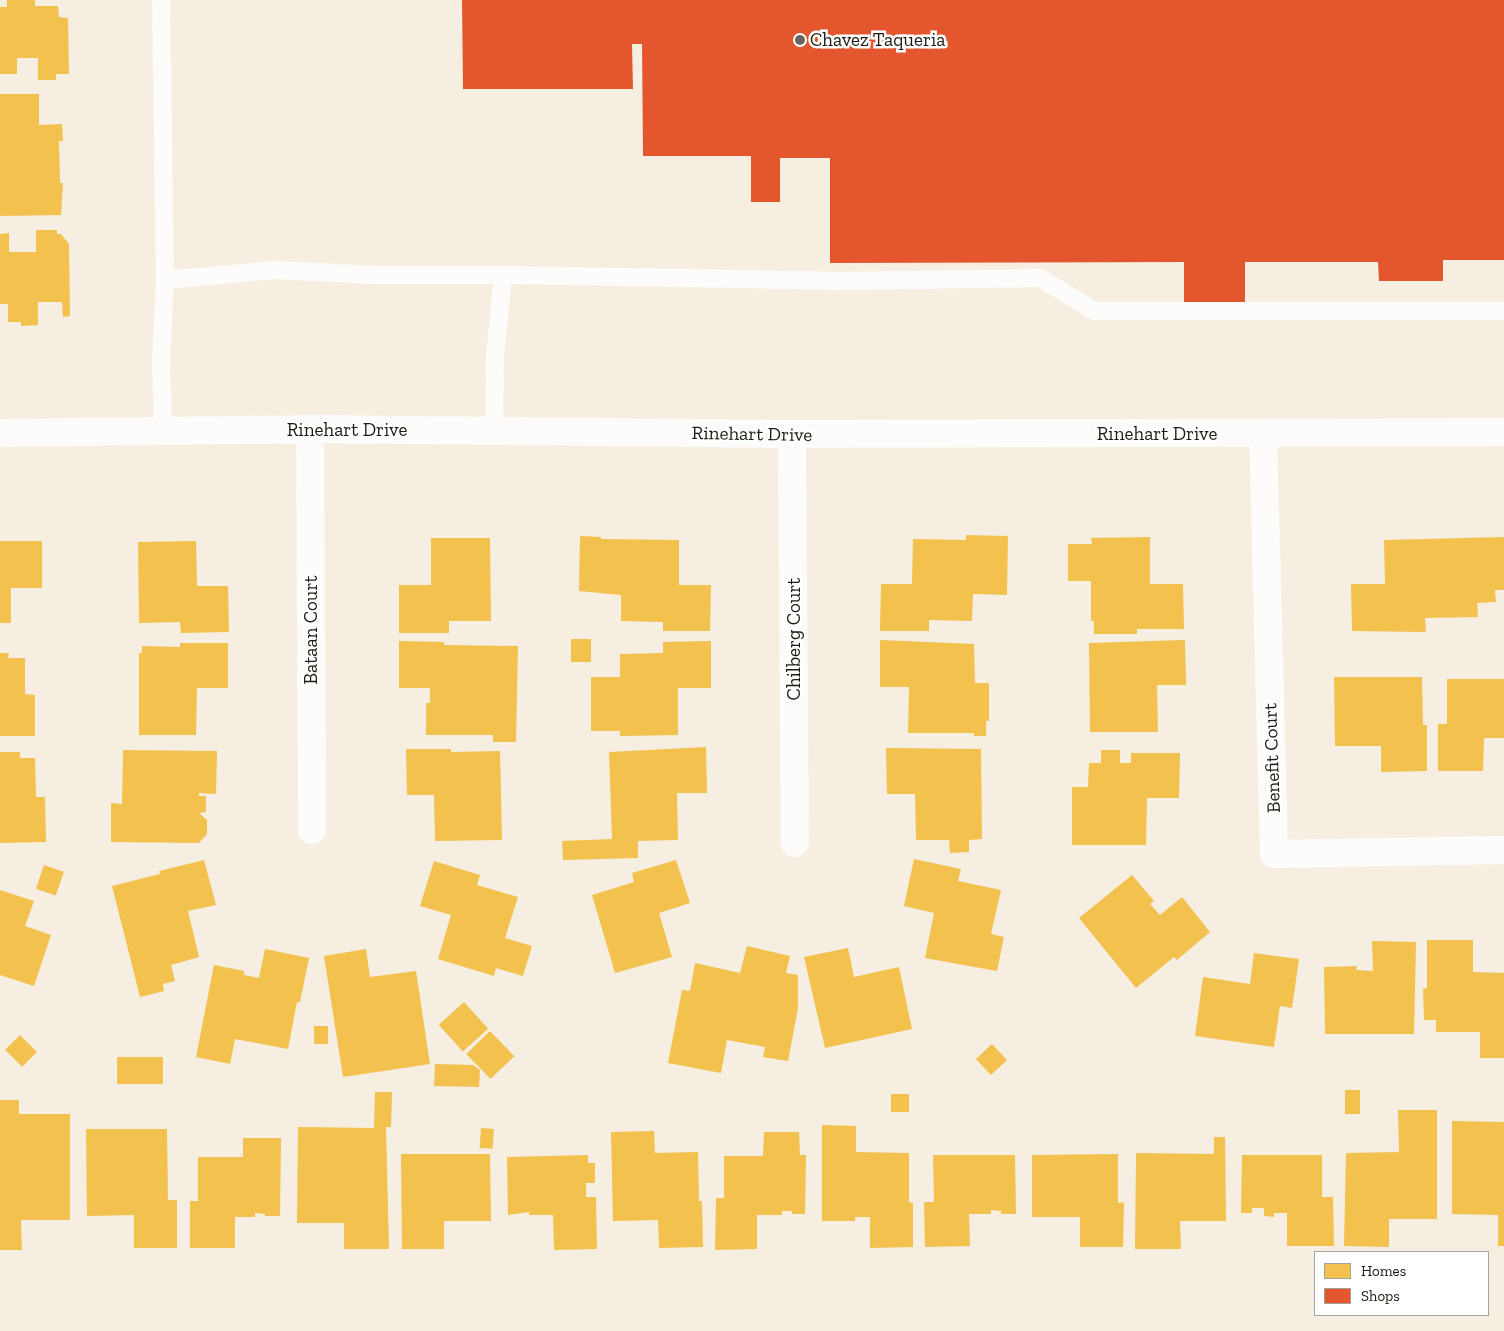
<!DOCTYPE html>
<style>
body{margin:0}
#map{position:relative;width:1504px;height:1331px;overflow:hidden;background:#f6eee0;font-family:"Zilla Slab",serif}
div>[style]{position:absolute}
.homes>*{inset:0;background:#f2c14e;transform-origin:0 0}
.shops>*{inset:0;background:#e4572e}
.lane>*{height:18px;margin:-9px;padding:0 9px;transform-origin:9px;border-radius:9px;background:#fefcfa}
.street>*{height:28px;margin:-14px;padding:0 14px;transform-origin:14px;border-radius:14px;background:#fefcfa}
.dots>*{width:14px;height:14px;translate:-50% -50%;box-sizing:border-box;border:2px solid #fff;border-radius:50%}
span{translate:-50% -50%;white-space:nowrap;text-align:center;line-height:1.15;-webkit-text-stroke:5px #fff;paint-order:stroke}
.poi-label{font-size:19px;color:#1f1a11}
.left{translate:0 -50%;text-align:left}
.street-label{font-size:19px;color:#1f1a11}
.legend{position:absolute;left:1314px;top:1251px;width:175px;height:65px;box-sizing:border-box;background:#fff;border:1px solid #a5a3a0;margin:0;padding:6px 9px;list-style:none;font-size:15px;color:#1f1a11}
.legend li{display:flex;align-items:center;gap:10px;height:25px}
.legend b{width:25px;border:1px solid #a5a3a0}
</style>
<div id="map">
<div class="homes">
<div style="clip-path:polygon(7px 0,35px 0,35px 6px,58px 6px,59px 17px,68px 18px,69px 74px,56px 74px,56px 80px,38px 80px,38px 58px,17px 58px,17px 74px,0 74px,0 7px,7px 7px)"></div>
<div style="clip-path:polygon(0 94px,39px 94px,39px 125px,62px 124px,63px 141px,59px 141px,60px 183px,63px 183px,61px 215px,0 216px)"></div>
<div style="clip-path:polygon(36px 230px,57px 230px,57px 234px,61px 234px,69px 244px,70px 316px,63px 317px,62px 302px,38px 302px,38px 325px,21px 326px,21px 322px,8px 322px,8px 304px,0 304px,0 234px,9px 233px,9px 252px,36px 252px)"></div>
<div style="clip-path:polygon(966px 535px,1008px 536px,1007px 595px,973px 594px,972px 621px,929px 620px,929px 631px,880px 631px,881px 584px,912px 584px,913px 539px,966px 540px)"></div>
<div style="clip-path:polygon(580px 536px,601px 537px,601px 539px,679px 540px,679px 585px,711px 585px,710px 631px,663px 631px,663px 622px,621px 621px,621px 595px,579px 591px)"></div>
<div style="clip-path:polygon(1150px 537px,1150px 584px,1183px 584px,1184px 629px,1137px 629px,1137px 634px,1094px 634px,1094px 621px,1091px 621px,1091px 581px,1068px 581px,1068px 544px,1092px 544px,1091px 538px)"></div>
<div style="clip-path:polygon(1504px 537px,1504px 590px,1495px 590px,1496px 602px,1477px 603px,1478px 617px,1425px 618px,1426px 632px,1352px 631px,1351px 584px,1385px 584px,1384px 540px)"></div>
<div style="clip-path:polygon(431px 538px,490px 538px,491px 621px,449px 621px,449px 633px,399px 633px,399px 585px,431px 585px)"></div>
<div style="clip-path:polygon(0 541px,42px 541px,42px 588px,11px 588px,11px 623px,0 623px)"></div>
<div style="clip-path:polygon(196px 541px,197px 586px,228px 586px,229px 632px,181px 633px,180px 622px,139px 623px,138px 542px)"></div>
<div style="left:591px;top:639px;width:23px;height:20px;rotate:90deg"></div>
<div style="clip-path:polygon(880px 640px,974px 644px,975px 683px,989px 683px,989px 721px,986px 721px,986px 736px,974px 736px,974px 733px,908px 733px,909px 687px,880px 687px)"></div>
<div style="clip-path:polygon(1185px 640px,1186px 685px,1157px 685px,1158px 732px,1090px 732px,1089px 643px)"></div>
<div style="clip-path:polygon(399px 641px,444px 642px,444px 645px,518px 646px,516px 742px,493px 742px,493px 735px,426px 735px,426px 703px,430px 703px,430px 688px,399px 688px)"></div>
<div style="clip-path:polygon(711px 641px,711px 688px,678px 688px,678px 735px,620px 736px,620px 731px,591px 731px,591px 677px,620px 677px,620px 654px,663px 653px,663px 642px)"></div>
<div style="clip-path:polygon(180px 643px,228px 643px,228px 688px,197px 688px,196px 735px,139px 735px,139px 653px,142px 653px,142px 646px,180px 647px)"></div>
<div style="clip-path:polygon(0 653px,9px 653px,8px 658px,25px 658px,25px 694px,35px 695px,35px 736px,0 736px)"></div>
<div style="clip-path:polygon(1334px 677px,1422px 677px,1423px 725px,1427px 725px,1427px 771px,1381px 772px,1381px 746px,1335px 746px)"></div>
<div style="clip-path:polygon(1447px 679px,1504px 679px,1504px 738px,1484px 738px,1483px 771px,1438px 771px,1438px 724px,1447px 724px)"></div>
<div style="clip-path:polygon(706px 747px,707px 793px,677px 793px,678px 840px,638px 841px,638px 858px,563px 860px,562px 841px,612px 839px,609px 752px)"></div>
<div style="clip-path:polygon(886px 748px,981px 749px,982px 839px,969px 840px,969px 852px,950px 853px,949px 840px,916px 840px,915px 794px,887px 794px)"></div>
<div style="clip-path:polygon(406px 749px,451px 749px,451px 752px,500px 751px,502px 840px,435px 841px,434px 795px,407px 795px)"></div>
<div style="clip-path:polygon(123px 750px,217px 751px,216px 794px,199px 793px,199px 796px,206px 796px,206px 812px,199px 813px,207px 820px,207px 834px,199px 843px,111px 842px,111px 803px,122px 804px)"></div>
<div style="clip-path:polygon(1101px 750px,1120px 750px,1120px 763px,1131px 763px,1131px 753px,1180px 753px,1179px 798px,1147px 798px,1146px 845px,1072px 845px,1072px 787px,1088px 787px,1089px 763px,1101px 763px)"></div>
<div style="clip-path:polygon(0 752px,20px 752px,20px 758px,35px 758px,36px 797px,45px 797px,46px 842px,0 843px)"></div>
<div style="clip-path:polygon(914px 859px,961px 869px,958px 881px,1001px 890px,991px 934px,1004px 937px,997px 971px,925px 958px,934px 913px,904px 906px)"></div>
<div style="clip-path:polygon(204px 860px,216px 905px,188px 911px,199px 957px,171px 965px,175px 981px,163px 984px,164px 991px,140px 997px,112px 886px,160px 874px,159px 871px)"></div>
<div style="clip-path:polygon(676px 860px,690px 903px,659px 913px,672px 957px,615px 973px,592px 895px,634px 882px,632px 873px)"></div>
<div style="clip-path:polygon(434px 861px,480px 875px,477px 885px,518px 897px,505px 938px,532px 946px,523px 976px,496px 968px,494px 976px,438px 959px,451px 915px,420px 906px)"></div>
<div style="left:44px;top:865px;width:21px;height:25px;rotate:19deg"></div>
<div style="clip-path:polygon(1132px 875px,1154px 901px,1150px 904px,1160px 915px,1182px 897px,1210px 932px,1177px 960px,1174px 957px,1136px 988px,1079px 918px)"></div>
<div style="clip-path:polygon(0 890px,34px 901px,25px 926px,51px 935px,34px 986px,0 975px)"></div>
<div style="clip-path:polygon(1427px 940px,1473px 940px,1473px 972px,1504px 973px,1504px 1058px,1480px 1058px,1480px 1032px,1436px 1032px,1436px 1020px,1424px 1020px,1423px 989px,1427px 988px)"></div>
<div style="clip-path:polygon(1372px 941px,1416px 942px,1414px 1034px,1325px 1034px,1324px 967px,1357px 966px,1356px 970px,1373px 971px)"></div>
<div style="clip-path:polygon(747px 946px,790px 956px,786px 973px,798px 975px,798px 1008px,788px 1061px,763px 1057px,765px 1047px,727px 1040px,721px 1073px,668px 1063px,682px 990px,690px 991px,695px 963px,740px 973px)"></div>
<div style="clip-path:polygon(848px 948px,854px 977px,899px 967px,912px 1029px,825px 1048px,804px 957px)"></div>
<div style="clip-path:polygon(265px 949px,309px 958px,300px 1002px,297px 1002px,288px 1049px,235px 1039px,230px 1064px,196px 1057px,214px 965px,244px 971px,244px 975px,259px 978px)"></div>
<div style="clip-path:polygon(366px 949px,370px 977px,416px 971px,430px 1064px,343px 1077px,324px 956px)"></div>
<div style="clip-path:polygon(1254px 953px,1299px 959px,1292px 1008px,1280px 1006px,1274px 1047px,1195px 1036px,1203px 977px,1250px 984px)"></div>
<div style="left:464px;top:1002px;width:36px;height:34px;rotate:48deg"></div>
<div style="left:314px;top:1026px;width:14px;height:18px"></div>
<div style="left:490px;top:1031px;width:35px;height:33px;rotate:46deg"></div>
<div style="left:20px;top:1035px;width:24px;height:21px;rotate:45deg"></div>
<div style="left:992px;top:1044px;width:22px;height:22px;rotate:47deg"></div>
<div style="left:117px;top:1057px;width:46px;height:27px"></div>
<div style="clip-path:polygon(435px 1064px,473px 1065px,480px 1070px,479px 1087px,434px 1086px)"></div>
<div style="left:1345px;top:1090px;width:15px;height:24px"></div>
<div style="clip-path:polygon(375px 1092px,392px 1092px,391px 1127px,386px 1127px,389px 1249px,344px 1249px,344px 1223px,297px 1223px,298px 1127px,374px 1128px)"></div>
<div style="left:909px;top:1094px;width:18px;height:18px;rotate:90deg"></div>
<div style="clip-path:polygon(0 1100px,19px 1100px,19px 1114px,70px 1114px,70px 1220px,21px 1220px,22px 1250px,0 1250px)"></div>
<div style="clip-path:polygon(1398px 1110px,1437px 1110px,1437px 1219px,1389px 1219px,1389px 1247px,1344px 1246px,1346px 1153px,1399px 1152px)"></div>
<div style="clip-path:polygon(1452px 1121px,1504px 1122px,1504px 1246px,1498px 1246px,1498px 1215px,1452px 1214px)"></div>
<div style="clip-path:polygon(822px 1125px,856px 1126px,856px 1152px,909px 1153px,909px 1202px,913px 1203px,913px 1247px,870px 1248px,870px 1217px,855px 1217px,855px 1221px,822px 1221px)"></div>
<div style="left:481px;top:1128px;width:13px;height:20px;rotate:4deg"></div>
<div style="clip-path:polygon(86px 1129px,167px 1129px,168px 1200px,177px 1200px,177px 1248px,134px 1248px,134px 1215px,87px 1216px)"></div>
<div style="clip-path:polygon(654px 1131px,655px 1153px,698px 1152px,699px 1201px,702px 1201px,703px 1247px,659px 1248px,658px 1220px,613px 1221px,611px 1132px)"></div>
<div style="clip-path:polygon(764px 1132px,799px 1132px,800px 1155px,806px 1155px,805px 1214px,792px 1214px,792px 1211px,782px 1211px,782px 1215px,757px 1215px,757px 1249px,715px 1250px,716px 1198px,724px 1198px,724px 1156px,763px 1156px)"></div>
<div style="clip-path:polygon(1214px 1137px,1225px 1137px,1226px 1221px,1180px 1221px,1181px 1249px,1135px 1249px,1136px 1153px,1214px 1154px)"></div>
<div style="clip-path:polygon(243px 1138px,281px 1138px,280px 1216px,265px 1216px,265px 1214px,255px 1213px,255px 1217px,235px 1217px,235px 1248px,190px 1248px,190px 1201px,198px 1201px,198px 1157px,243px 1157px)"></div>
<div style="clip-path:polygon(401px 1154px,490px 1154px,491px 1221px,444px 1221px,444px 1249px,402px 1249px)"></div>
<div style="clip-path:polygon(1118px 1154px,1118px 1203px,1124px 1202px,1123px 1247px,1080px 1247px,1080px 1217px,1032px 1217px,1032px 1155px)"></div>
<div style="clip-path:polygon(588px 1155px,588px 1163px,595px 1163px,595px 1183px,586px 1183px,586px 1197px,596px 1197px,597px 1249px,554px 1250px,553px 1215px,529px 1215px,529px 1212px,508px 1215px,507px 1157px)"></div>
<div style="clip-path:polygon(933px 1155px,1015px 1155px,1016px 1214px,1001px 1214px,1001px 1211px,991px 1210px,991px 1214px,969px 1214px,970px 1246px,925px 1247px,924px 1202px,934px 1202px)"></div>
<div style="clip-path:polygon(1242px 1155px,1322px 1155px,1322px 1197px,1333px 1197px,1334px 1246px,1287px 1246px,1287px 1213px,1274px 1213px,1274px 1217px,1264px 1216px,1264px 1208px,1252px 1208px,1252px 1213px,1241px 1213px)"></div>
</div>
<div class="shops">
<div style="clip-path:polygon(462px 0,1504px 0,1504px 260px,1443px 260px,1443px 281px,1379px 281px,1378px 262px,1245px 262px,1245px 308px,1184px 309px,1184px 262px,830px 263px,830px 158px,780px 158px,780px 202px,751px 202px,751px 156px,643px 156px,642px 44px,632px 44px,633px 89px,463px 89px)"></div>
</div>
<div class="lane">
<div style="left:161px;top:0;width:280px;rotate:89.2deg"></div>
<div style="left:165px;top:280px;width:80px;rotate:92.9deg"></div>
<div style="left:161px;top:360px;width:72px;rotate:88.4deg"></div>
<div style="left:165px;top:280px;width:109px;rotate:-5.2deg"></div>
<div style="left:274px;top:270px;width:103px;rotate:2.8deg"></div>
<div style="left:377px;top:275px;width:126px"></div>
<div style="left:503px;top:275px;width:330px;rotate:1deg"></div>
<div style="left:833px;top:281px;width:207px;rotate:-0.8deg"></div>
<div style="left:1040px;top:278px;width:64px;rotate:31deg"></div>
<div style="left:1095px;top:311px;width:409px"></div>
<div style="left:494px;top:431px;width:74px;rotate:-89.2deg"></div>
<div style="left:495px;top:357px;width:82px;rotate:-84.4deg"></div>
</div>
<div class="street">
<div style="left:310px;top:429px;width:401px;rotate:89.7deg"></div>
<div style="left:0;top:433px;width:310px;rotate:-0.7deg"></div>
<div style="left:310px;top:429px;width:482px;rotate:0.6deg"></div>
<div style="left:792px;top:434px;width:712px;rotate:-0.16deg"></div>
<div style="left:1263px;top:433px;width:421px;rotate:88.5deg"></div>
<div style="left:1274px;top:854px;width:230px;rotate:-1deg"></div>
<div style="left:792px;top:434px;width:409px;rotate:89.6deg"></div>
</div>
<div class="dots">
<div style="left:800px;top:40px;background:#6a6459"></div>
</div>
<div class="poi-label">
<span class="left" style="left:810px;top:40px">Chavez Taqueria</span>
</div>
<div class="street-label">
<span style="left:347px;top:430px">Rinehart Drive</span>
<span style="left:752px;top:434px;rotate:1deg">Rinehart Drive</span>
<span style="left:1157px;top:434px">Rinehart Drive</span>
<span style="left:311px;top:630px;rotate:-90deg">Bataan Court</span>
<span style="left:794px;top:639px;rotate:-90deg">Chilberg Court</span>
<span style="left:1272px;top:758px;rotate:-92deg">Benefit Court</span>
</div>
<ul class="legend">
<li><b style="height:14px;background:#f2c14e"></b>Homes</li>
<li><b style="height:14px;background:#e4572e"></b>Shops</li>
</ul>
</div>
